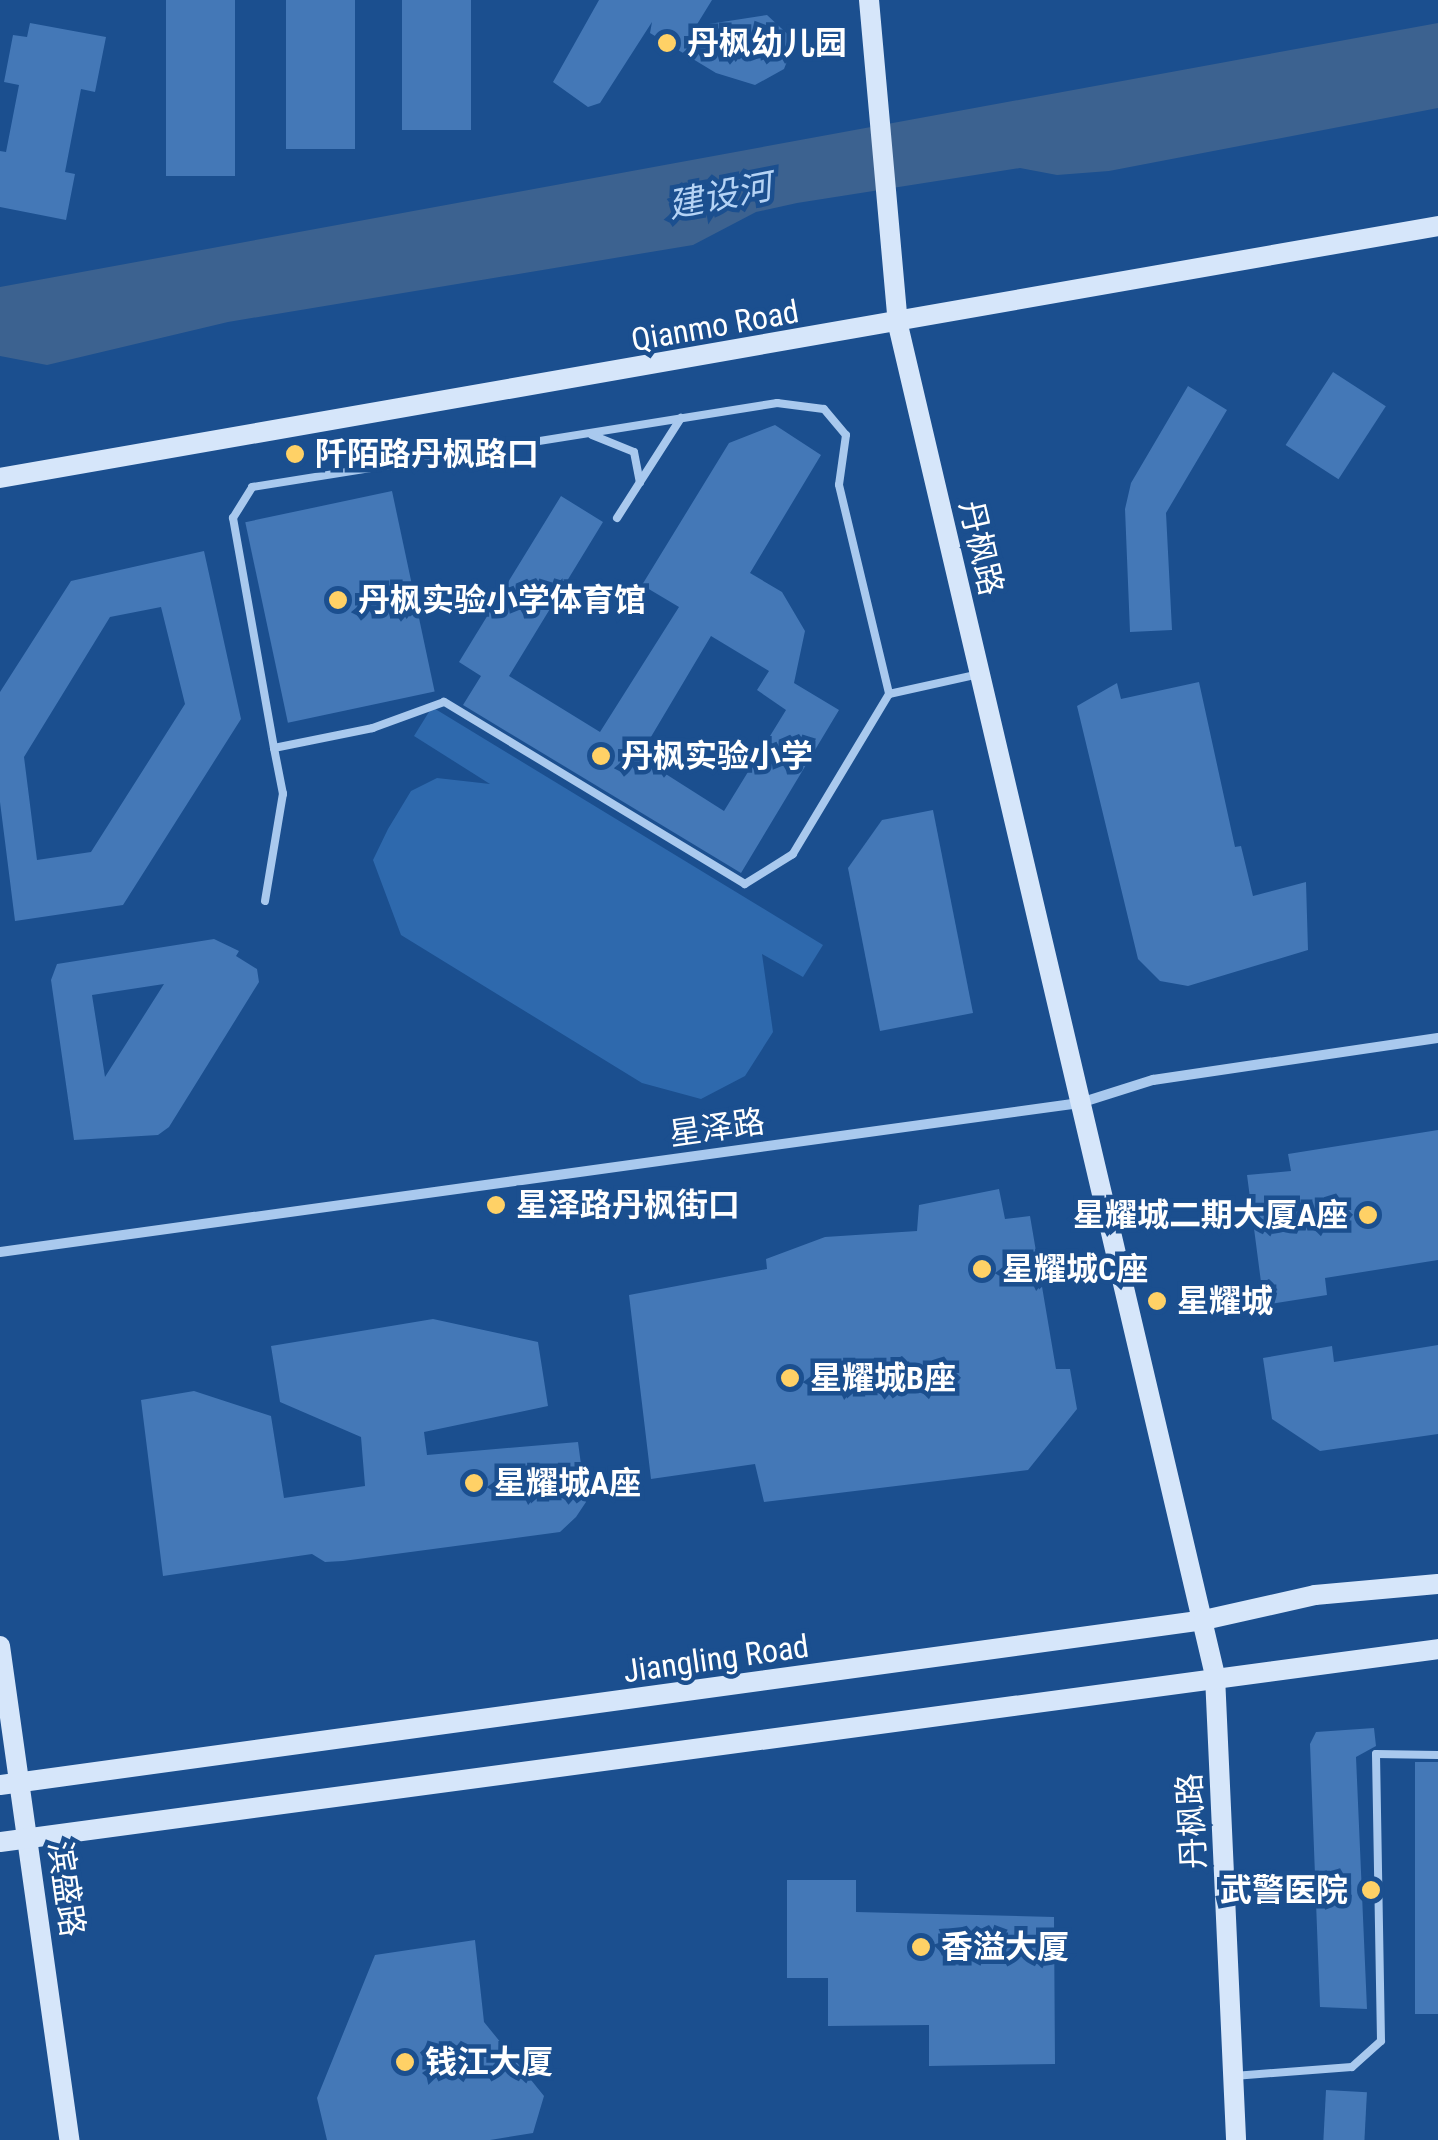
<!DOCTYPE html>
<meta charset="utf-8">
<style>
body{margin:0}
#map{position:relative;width:1438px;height:2140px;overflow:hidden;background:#1b4f8f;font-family:"Roboto Condensed","Noto Sans SC",sans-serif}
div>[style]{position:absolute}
.green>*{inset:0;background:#2e69ad}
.water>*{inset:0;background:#3c6290}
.building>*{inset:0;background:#4478b7;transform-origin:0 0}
.lane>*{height:8px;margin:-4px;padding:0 4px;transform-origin:4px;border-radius:4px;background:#a9c9ee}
.street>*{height:10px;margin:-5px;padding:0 5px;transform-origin:5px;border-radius:5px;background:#a9c9ee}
.secondary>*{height:20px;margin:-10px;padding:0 10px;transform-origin:10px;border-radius:10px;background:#d6e6fa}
.dots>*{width:28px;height:28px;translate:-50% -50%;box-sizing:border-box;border:5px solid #1b4f8f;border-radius:50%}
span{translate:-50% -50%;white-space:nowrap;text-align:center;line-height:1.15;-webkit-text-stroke:9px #1b4f8f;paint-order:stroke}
.poi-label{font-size:32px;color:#fff;font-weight:700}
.left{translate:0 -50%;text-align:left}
.right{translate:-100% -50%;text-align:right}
.street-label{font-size:32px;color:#fff}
.water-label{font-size:35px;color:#b5d3f5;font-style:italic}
</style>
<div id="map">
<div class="green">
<div style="clip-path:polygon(432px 707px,823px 945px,803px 977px,762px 954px,773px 1032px,745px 1076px,701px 1099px,642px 1083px,401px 935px,373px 860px,388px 829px,411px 791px,437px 778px,490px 784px,414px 736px)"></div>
</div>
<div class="water">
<div style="clip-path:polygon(1438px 23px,1438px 108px,1109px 171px,1057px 175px,1020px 168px,797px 203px,756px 212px,693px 245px,228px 322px,47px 365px,0 356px,0 287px)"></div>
</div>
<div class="building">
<div style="left:166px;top:0;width:69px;height:176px"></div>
<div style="left:286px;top:0;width:69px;height:149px"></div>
<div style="left:402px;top:0;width:69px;height:130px"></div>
<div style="clip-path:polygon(599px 0,712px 0,696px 26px,767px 15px,795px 41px,784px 69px,755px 85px,716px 73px,650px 33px,652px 22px,600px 103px,588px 107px,553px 82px)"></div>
<div style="clip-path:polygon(30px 23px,106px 37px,95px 92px,81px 89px,65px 172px,75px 174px,66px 220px,0 207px,0 151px,6px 152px,19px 85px,4px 82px,13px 35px,27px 37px)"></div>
<div style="left:1333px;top:372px;width:63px;height:87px;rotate:33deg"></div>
<div style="clip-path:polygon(1188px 386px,1227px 410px,1166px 513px,1172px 630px,1130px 632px,1125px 509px,1131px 483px)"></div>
<div style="clip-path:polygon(evenodd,775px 425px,821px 455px,750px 573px,782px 592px,805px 631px,794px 683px,839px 710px,741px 873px,463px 705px,481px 676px,459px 662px,561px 496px,603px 522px,509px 676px,600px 732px,679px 607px,642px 585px,729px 443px,775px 425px,711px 636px,769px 671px,757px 690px,786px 710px,724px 811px,639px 757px,711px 636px)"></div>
<div style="left:392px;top:491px;width:205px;height:150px;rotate:78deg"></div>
<div style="clip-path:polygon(evenodd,204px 551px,241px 719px,123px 905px,15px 921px,0 802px,0 692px,71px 581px,204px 551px,161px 607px,185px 704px,91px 852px,37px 860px,24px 757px,110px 617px,161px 607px)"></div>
<div style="clip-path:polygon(1199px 682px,1235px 847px,1241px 846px,1253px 896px,1306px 882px,1308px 950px,1188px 986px,1160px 981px,1138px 959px,1077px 706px,1117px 683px,1121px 699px)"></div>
<div style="clip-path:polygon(933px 810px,973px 1013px,880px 1031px,848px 868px,882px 820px)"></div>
<div style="clip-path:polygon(evenodd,214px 939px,239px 951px,236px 956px,257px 969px,259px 982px,169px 1127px,158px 1135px,74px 1140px,51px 980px,57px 964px,214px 939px,164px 984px,105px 1077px,92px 995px,164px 984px)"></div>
<div style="clip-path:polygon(1438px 1130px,1438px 1260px,1325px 1278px,1327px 1295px,1264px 1305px,1247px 1175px,1291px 1171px,1288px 1154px)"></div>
<div style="clip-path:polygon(999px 1189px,1005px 1219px,1030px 1216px,1056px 1369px,1070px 1369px,1077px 1409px,1028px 1470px,764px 1502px,755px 1464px,651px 1479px,629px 1295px,767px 1269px,766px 1259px,825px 1237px,917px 1231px,919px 1205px)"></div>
<div style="clip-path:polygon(433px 1319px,538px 1342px,548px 1406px,424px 1432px,427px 1455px,578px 1442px,586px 1502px,576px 1517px,560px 1532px,343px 1561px,325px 1562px,312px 1554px,163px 1576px,141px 1400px,194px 1391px,271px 1416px,284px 1498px,365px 1486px,361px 1437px,280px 1402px,271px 1346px)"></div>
<div style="clip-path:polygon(1438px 1345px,1438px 1434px,1320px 1451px,1272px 1419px,1263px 1358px,1332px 1346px,1334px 1362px)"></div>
<div style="clip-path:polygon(1374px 1728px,1376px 1746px,1356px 1757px,1367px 2009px,1320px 2007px,1310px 1744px,1316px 1732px)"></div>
<div style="left:1415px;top:1762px;width:23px;height:252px"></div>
<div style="clip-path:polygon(787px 1880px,856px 1880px,856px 1912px,1054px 1917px,1055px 2064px,929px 2066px,929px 2025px,828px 2026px,828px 1978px,787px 1978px)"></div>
<div style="clip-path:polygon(475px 1940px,484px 2022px,544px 2096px,533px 2133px,490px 2140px,327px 2140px,317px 2098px,375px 1955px)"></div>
<div style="left:1326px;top:2090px;width:41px;height:50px;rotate:3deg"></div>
</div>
<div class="lane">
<div style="left:592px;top:435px;width:45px;rotate:22deg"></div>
<div style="left:634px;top:452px;width:31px;rotate:79deg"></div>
<div style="left:617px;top:518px;width:119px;rotate:-57.4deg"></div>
<div style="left:889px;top:694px;width:187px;rotate:121deg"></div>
<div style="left:793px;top:854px;width:57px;rotate:148deg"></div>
<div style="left:745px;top:884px;width:352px;rotate:-148.8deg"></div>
<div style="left:444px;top:702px;width:76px;rotate:159.9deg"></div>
<div style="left:373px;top:728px;width:101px;rotate:168.6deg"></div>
<div style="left:274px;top:748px;width:234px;rotate:-100.1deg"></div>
<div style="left:233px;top:518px;width:36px;rotate:-58deg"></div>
<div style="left:252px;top:487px;width:532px;rotate:-9.09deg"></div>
<div style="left:777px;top:403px;width:47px;rotate:7.3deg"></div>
<div style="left:824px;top:409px;width:34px;rotate:50deg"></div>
<div style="left:846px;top:435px;width:50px;rotate:98deg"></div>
<div style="left:839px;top:485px;width:215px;rotate:76.5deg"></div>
<div style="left:889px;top:694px;width:92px;rotate:-12.5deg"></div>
<div style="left:265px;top:901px;width:109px;rotate:-80.5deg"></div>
<div style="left:283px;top:794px;width:47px;rotate:-101.1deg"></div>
<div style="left:1234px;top:2076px;width:118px;rotate:-4.4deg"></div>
<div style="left:1352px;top:2067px;width:39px;rotate:-42deg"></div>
<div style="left:1381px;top:2041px;width:287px;rotate:-91deg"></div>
<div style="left:1376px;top:1754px;width:62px;rotate:0.9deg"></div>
</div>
<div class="street">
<div style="left:0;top:1252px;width:1090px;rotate:-7.86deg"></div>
<div style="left:1080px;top:1103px;width:77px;rotate:-17.5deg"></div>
<div style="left:1153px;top:1080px;width:288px;rotate:-8.4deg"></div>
</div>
<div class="secondary">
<div style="left:869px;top:0;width:326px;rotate:84.9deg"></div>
<div style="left:898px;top:325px;width:1388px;rotate:76.79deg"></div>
<div style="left:1215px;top:1676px;width:464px;rotate:87.4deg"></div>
<div style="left:0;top:478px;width:1460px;rotate:-9.94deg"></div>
<div style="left:0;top:1646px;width:499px;rotate:82deg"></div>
<div style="left:0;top:1785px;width:1215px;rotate:-7.8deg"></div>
<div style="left:1204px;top:1620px;width:114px;rotate:-12.7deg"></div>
<div style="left:1315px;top:1595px;width:123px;rotate:-5.1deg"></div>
<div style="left:0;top:1842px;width:1451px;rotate:-7.64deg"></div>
</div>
<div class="dots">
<div style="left:667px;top:43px;background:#ffd166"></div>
<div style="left:295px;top:454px;background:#ffd166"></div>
<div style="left:338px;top:600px;background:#ffd166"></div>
<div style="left:601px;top:756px;background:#ffd166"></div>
<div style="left:496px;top:1205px;background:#ffd166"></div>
<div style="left:1368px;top:1215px;background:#ffd166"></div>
<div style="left:982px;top:1269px;background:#ffd166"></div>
<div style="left:1157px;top:1301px;background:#ffd166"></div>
<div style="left:790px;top:1378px;background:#ffd166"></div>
<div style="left:474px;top:1483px;background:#ffd166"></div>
<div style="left:1371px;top:1890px;background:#ffd166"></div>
<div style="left:921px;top:1947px;background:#ffd166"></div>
<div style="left:405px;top:2062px;background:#ffd166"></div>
</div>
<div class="poi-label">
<span class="left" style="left:687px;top:43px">丹枫幼儿园</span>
<span class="left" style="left:315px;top:454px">阡陌路丹枫路口</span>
<span class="left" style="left:358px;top:600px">丹枫实验小学体育馆</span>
<span class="left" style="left:621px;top:756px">丹枫实验小学</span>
<span class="left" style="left:516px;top:1205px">星泽路丹枫街口</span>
<span class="right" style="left:1348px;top:1215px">星耀城二期大厦A座</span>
<span class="left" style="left:1002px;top:1269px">星耀城C座</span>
<span class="left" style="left:1177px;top:1301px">星耀城</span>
<span class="left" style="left:810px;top:1378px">星耀城B座</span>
<span class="left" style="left:494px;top:1483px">星耀城A座</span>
<span class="right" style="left:1348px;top:1890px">武警医院</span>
<span class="left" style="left:941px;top:1947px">香溢大厦</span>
<span class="left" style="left:425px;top:2062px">钱江大厦</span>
</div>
<div class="street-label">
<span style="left:715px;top:326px;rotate:-10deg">Qianmo Road</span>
<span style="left:981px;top:548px;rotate:77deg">丹枫路</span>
<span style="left:717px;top:1128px;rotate:-8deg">星泽路</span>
<span style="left:716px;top:1659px;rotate:-8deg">Jiangling Road</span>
<span style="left:1192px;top:1821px;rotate:-93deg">丹枫路</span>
<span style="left:66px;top:1889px;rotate:82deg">滨盛路</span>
</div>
<div class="water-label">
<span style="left:720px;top:197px;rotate:-11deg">建设河</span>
</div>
</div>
